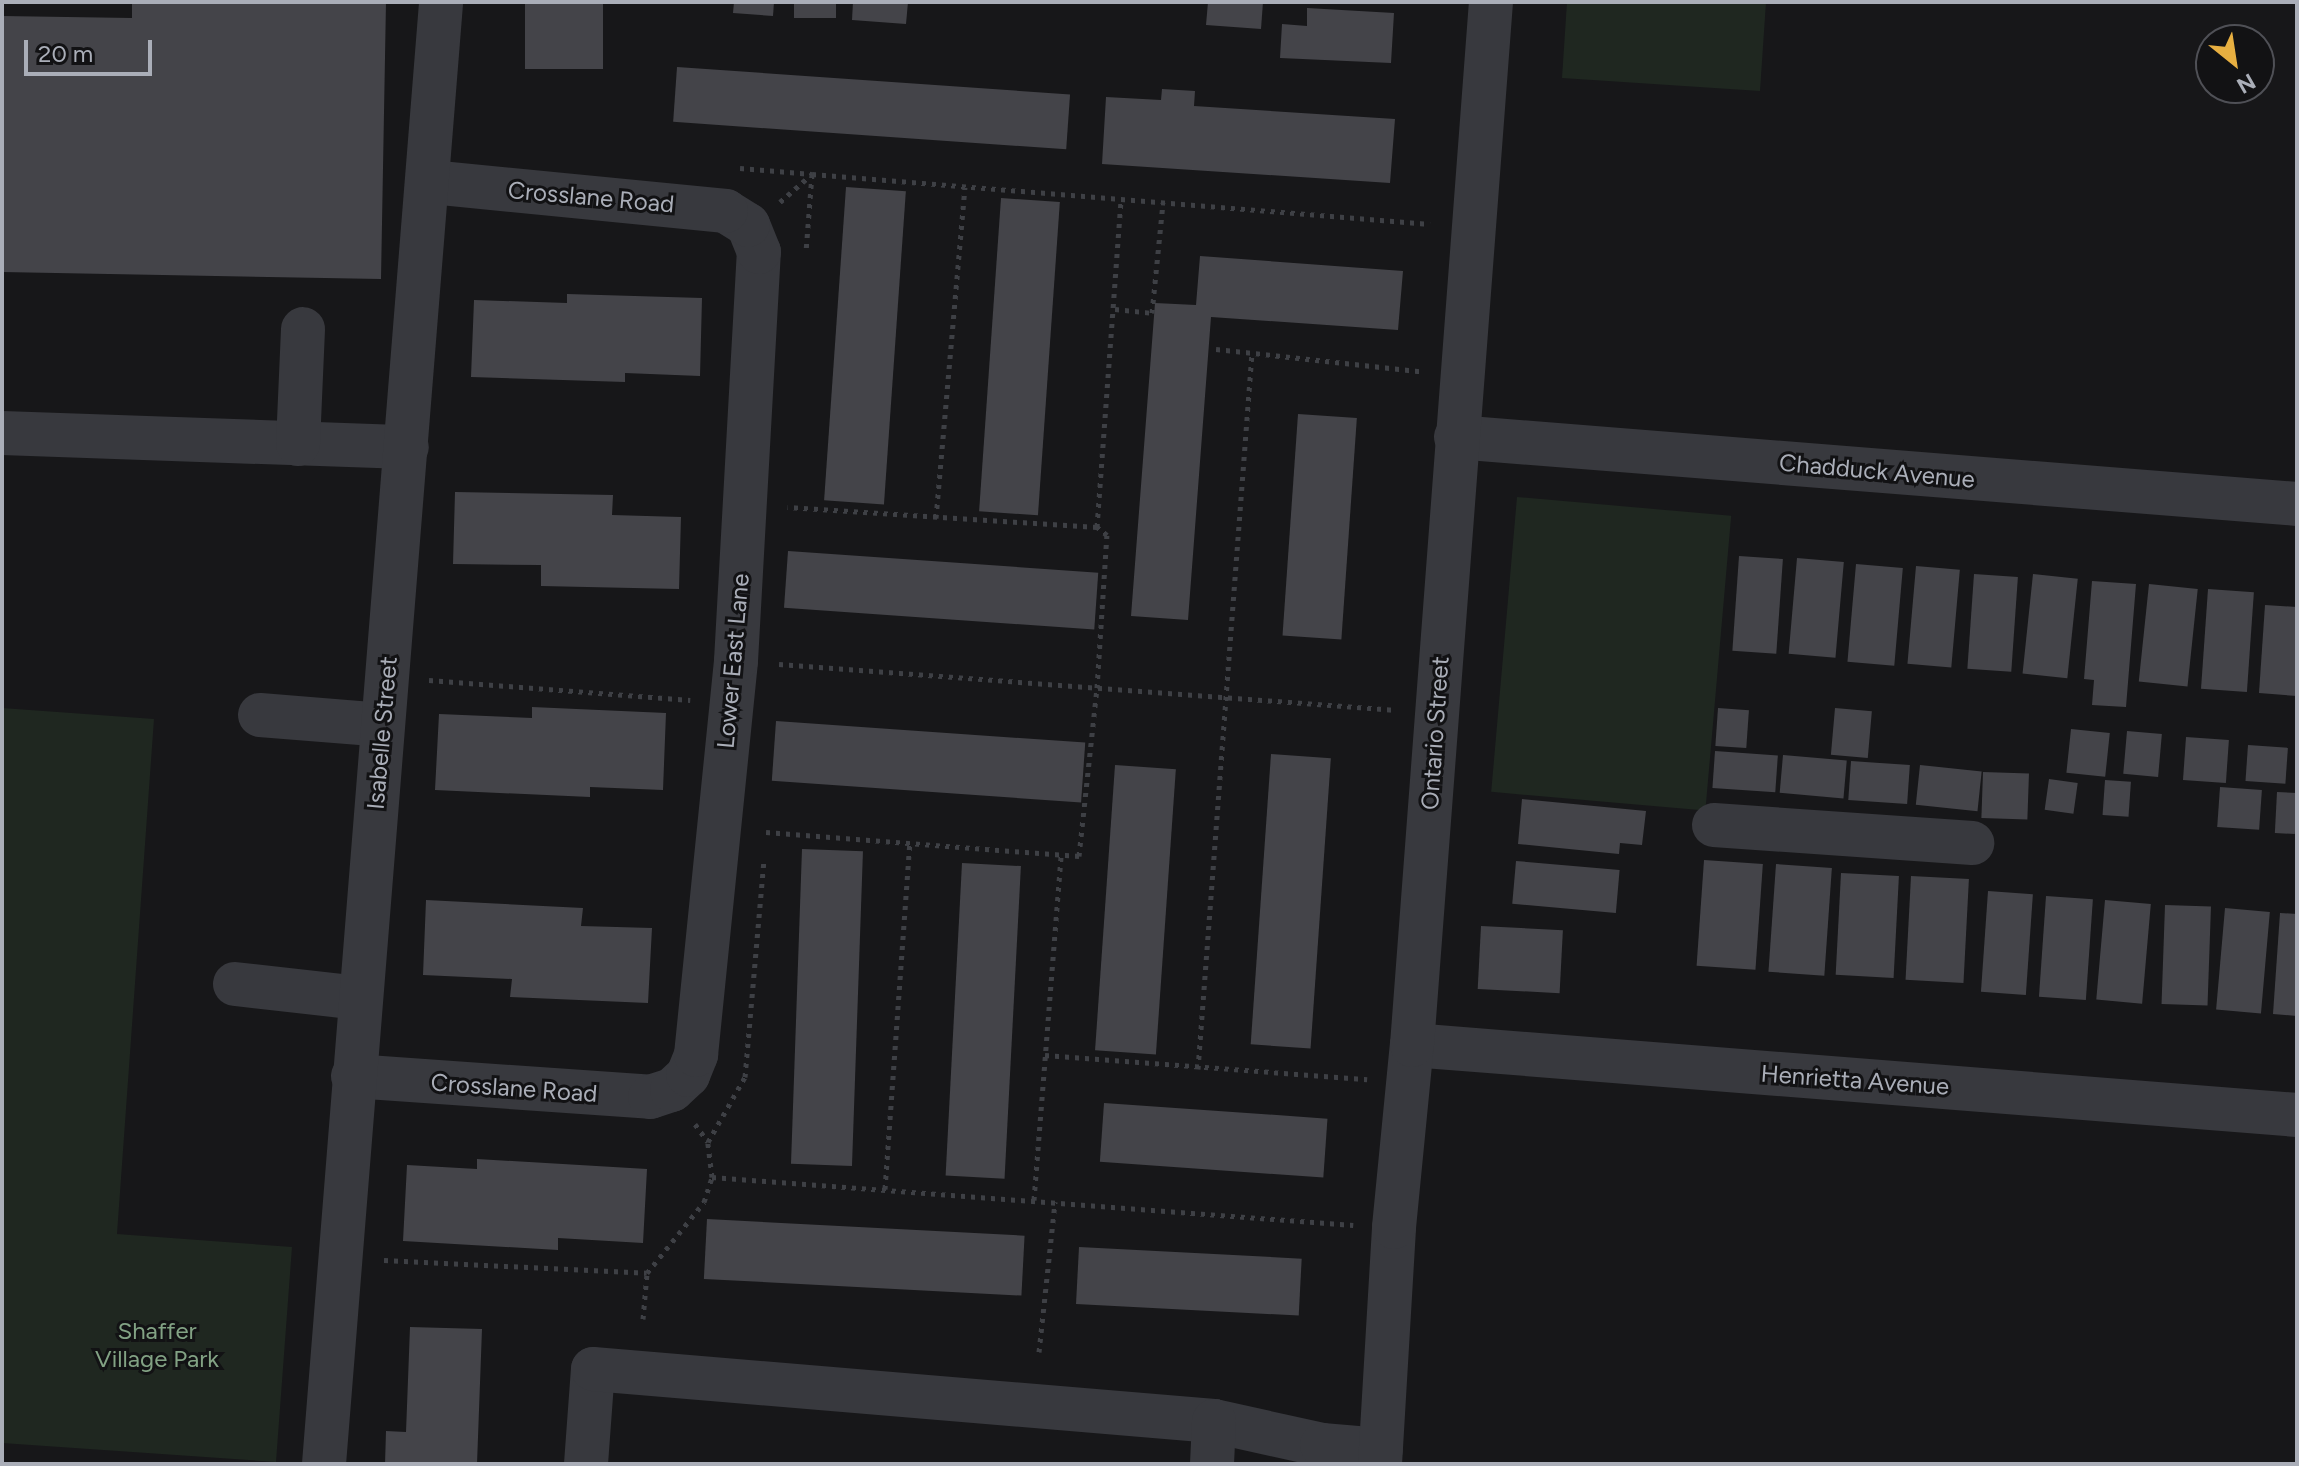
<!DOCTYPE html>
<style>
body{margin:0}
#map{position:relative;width:2299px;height:1466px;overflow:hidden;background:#171719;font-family:Figtree,sans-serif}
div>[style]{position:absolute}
.green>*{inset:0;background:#1f2720;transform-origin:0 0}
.building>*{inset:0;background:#444449;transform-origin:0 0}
.path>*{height:5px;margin-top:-2.5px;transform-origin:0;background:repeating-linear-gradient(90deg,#3e4045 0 4px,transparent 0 10px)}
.minor>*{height:44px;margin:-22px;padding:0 22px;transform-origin:22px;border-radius:22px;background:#38393e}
span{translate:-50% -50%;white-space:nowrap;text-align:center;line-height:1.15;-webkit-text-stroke:6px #121214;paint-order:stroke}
.street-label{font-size:24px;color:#aaaeb8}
.park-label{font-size:24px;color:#82a284}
.frame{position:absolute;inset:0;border:4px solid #aaaeb8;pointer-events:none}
.north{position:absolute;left:2195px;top:24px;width:80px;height:80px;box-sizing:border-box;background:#121214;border:2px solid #4f5056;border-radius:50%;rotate:150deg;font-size:22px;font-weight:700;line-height:32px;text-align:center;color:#aaaeb8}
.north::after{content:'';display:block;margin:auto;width:28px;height:36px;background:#e7af41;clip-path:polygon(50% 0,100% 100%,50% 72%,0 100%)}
.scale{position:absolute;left:24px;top:40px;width:128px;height:36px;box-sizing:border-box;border:4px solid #aaaeb8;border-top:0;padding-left:10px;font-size:24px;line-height:28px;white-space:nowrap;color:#aaaeb8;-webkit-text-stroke:6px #121214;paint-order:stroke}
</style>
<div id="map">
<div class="green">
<div style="clip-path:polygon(1567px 2px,1766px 2px,1760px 91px,1562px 78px)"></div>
<div style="left:1517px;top:497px;width:215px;height:296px;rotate:5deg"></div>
<div style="clip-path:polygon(2px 708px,154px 719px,117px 1234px,292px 1247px,276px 1462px,2px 1443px)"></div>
</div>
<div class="building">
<div style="clip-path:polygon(132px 2px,386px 2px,381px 279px,2px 272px,2px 16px,132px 18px)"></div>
<div style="left:525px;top:2px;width:78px;height:67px"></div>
<div style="clip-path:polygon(734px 2px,774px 2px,773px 16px,733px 13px)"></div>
<div style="left:794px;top:2px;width:42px;height:16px"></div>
<div style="clip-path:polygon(853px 2px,908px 2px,906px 24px,852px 20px)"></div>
<div style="clip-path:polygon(1208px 2px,1263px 2px,1261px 29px,1206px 25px)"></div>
<div style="clip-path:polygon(1307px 8px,1394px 13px,1391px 63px,1280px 58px,1282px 24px,1307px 26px)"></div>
<div style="left:677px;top:67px;width:394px;height:55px;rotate:4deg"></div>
<div style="clip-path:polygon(1162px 89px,1195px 91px,1194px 106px,1395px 119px,1390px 183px,1102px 164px,1106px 97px,1161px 100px)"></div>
<div style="left:846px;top:187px;width:60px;height:314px;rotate:4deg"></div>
<div style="left:1001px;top:198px;width:59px;height:314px;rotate:4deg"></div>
<div style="clip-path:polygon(1200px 256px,1403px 271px,1398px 330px,1211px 317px,1188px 620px,1131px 616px,1155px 303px,1196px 305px)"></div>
<div style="clip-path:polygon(567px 294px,702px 298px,700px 376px,625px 373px,625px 382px,471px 377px,474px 300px,567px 303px)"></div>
<div style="left:1298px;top:414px;width:59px;height:222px;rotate:4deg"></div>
<div style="clip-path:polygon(455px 492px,613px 495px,612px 515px,681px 517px,679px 589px,541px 586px,541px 565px,453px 564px)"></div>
<div style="left:788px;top:551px;width:311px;height:57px;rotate:4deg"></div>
<div style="left:1739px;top:556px;width:44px;height:95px;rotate:4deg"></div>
<div style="left:1797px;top:558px;width:47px;height:96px;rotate:5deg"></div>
<div style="left:1856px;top:564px;width:47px;height:98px;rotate:5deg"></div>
<div style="left:1916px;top:566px;width:44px;height:98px;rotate:5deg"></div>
<div style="left:1974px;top:574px;width:44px;height:95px;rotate:4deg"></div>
<div style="left:2033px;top:574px;width:45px;height:100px;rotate:6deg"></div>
<div style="clip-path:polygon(2092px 581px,2136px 584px,2126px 707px,2092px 705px,2094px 680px,2084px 679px)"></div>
<div style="left:2149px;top:584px;width:49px;height:98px;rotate:6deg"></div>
<div style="left:2208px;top:589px;width:46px;height:100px;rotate:4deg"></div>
<div style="clip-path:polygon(2265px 605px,2297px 607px,2297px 696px,2259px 693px)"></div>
<div style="clip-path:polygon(532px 707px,666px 713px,663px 790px,590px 787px,590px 797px,435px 790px,439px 714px,532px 718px)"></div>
<div style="left:1718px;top:708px;width:31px;height:38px;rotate:4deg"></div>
<div style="left:1835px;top:708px;width:37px;height:47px;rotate:5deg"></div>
<div style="left:776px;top:721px;width:310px;height:60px;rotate:4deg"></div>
<div style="left:2071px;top:729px;width:39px;height:44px;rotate:6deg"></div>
<div style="left:2127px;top:731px;width:35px;height:43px;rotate:5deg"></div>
<div style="left:2186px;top:737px;width:43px;height:43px;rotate:4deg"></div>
<div style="left:2248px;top:745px;width:40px;height:36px;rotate:4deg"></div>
<div style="left:1715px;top:751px;width:63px;height:37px;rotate:4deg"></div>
<div style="left:1271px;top:754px;width:60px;height:291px;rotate:4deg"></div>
<div style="left:1783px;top:755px;width:64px;height:38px;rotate:5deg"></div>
<div style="left:1851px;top:761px;width:59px;height:39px;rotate:4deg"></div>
<div style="left:1115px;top:765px;width:61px;height:286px;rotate:4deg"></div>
<div style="left:1920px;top:765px;width:62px;height:40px;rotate:6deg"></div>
<div style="left:1983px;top:772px;width:46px;height:46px;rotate:2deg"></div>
<div style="left:2049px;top:779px;width:29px;height:31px;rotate:8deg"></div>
<div style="left:2105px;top:780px;width:26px;height:35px;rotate:4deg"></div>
<div style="left:2220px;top:787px;width:42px;height:40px;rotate:4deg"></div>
<div style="left:2277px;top:792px;width:20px;height:41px;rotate:3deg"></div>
<div style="clip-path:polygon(1522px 799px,1646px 811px,1642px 845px,1620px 843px,1619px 854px,1518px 844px)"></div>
<div style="left:802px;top:849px;width:61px;height:315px;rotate:2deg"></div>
<div style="left:1704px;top:860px;width:59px;height:106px;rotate:4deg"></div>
<div style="left:1516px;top:861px;width:104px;height:43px;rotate:5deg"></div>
<div style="left:962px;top:863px;width:59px;height:313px;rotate:3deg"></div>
<div style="left:1776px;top:864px;width:56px;height:108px;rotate:4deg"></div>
<div style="left:1841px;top:873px;width:58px;height:102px;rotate:3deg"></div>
<div style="left:1911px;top:876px;width:58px;height:104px;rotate:3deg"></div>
<div style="left:1988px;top:891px;width:45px;height:101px;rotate:4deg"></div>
<div style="left:2046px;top:896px;width:47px;height:101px;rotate:4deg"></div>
<div style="clip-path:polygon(426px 900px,583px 908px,581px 926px,652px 928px,648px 1003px,510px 997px,512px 979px,423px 975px)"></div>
<div style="left:2105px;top:900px;width:46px;height:100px;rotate:5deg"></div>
<div style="left:2165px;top:905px;width:46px;height:99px;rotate:2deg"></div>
<div style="left:2225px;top:908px;width:45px;height:102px;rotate:5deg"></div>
<div style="clip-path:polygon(2280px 913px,2297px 914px,2297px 1016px,2273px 1014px)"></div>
<div style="left:1481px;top:926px;width:82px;height:63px;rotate:3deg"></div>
<div style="left:1104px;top:1103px;width:224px;height:59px;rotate:4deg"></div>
<div style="clip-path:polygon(477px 1159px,647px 1169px,643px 1243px,558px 1238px,558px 1250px,403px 1241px,407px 1165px,477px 1169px)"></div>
<div style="left:707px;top:1219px;width:318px;height:60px;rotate:3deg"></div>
<div style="left:1079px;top:1247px;width:223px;height:57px;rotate:3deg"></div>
<div style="clip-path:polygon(410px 1327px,482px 1329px,477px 1464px,385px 1464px,386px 1431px,406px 1432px)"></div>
</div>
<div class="path">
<div style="left:740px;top:168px;width:72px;rotate:4.8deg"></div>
<div style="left:812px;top:174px;width:78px;rotate:94.4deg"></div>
<div style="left:780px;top:202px;width:43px;rotate:-41.2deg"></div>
<div style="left:812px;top:174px;width:620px;rotate:4.63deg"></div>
<div style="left:1115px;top:309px;width:37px;rotate:6deg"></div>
<div style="left:1152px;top:313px;width:111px;rotate:-84.3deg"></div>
<div style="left:1216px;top:349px;width:205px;rotate:6.2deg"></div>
<div style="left:936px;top:518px;width:332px;rotate:-85deg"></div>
<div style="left:1097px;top:527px;width:329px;rotate:-85.8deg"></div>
<div style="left:779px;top:664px;width:619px;rotate:4.26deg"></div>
<div style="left:429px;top:680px;width:262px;rotate:4.4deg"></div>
<div style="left:766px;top:832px;width:314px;rotate:4.4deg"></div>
<div style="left:1079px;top:856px;width:169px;rotate:-83.9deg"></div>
<div style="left:1097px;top:688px;width:153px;rotate:-86.3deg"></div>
<div style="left:1107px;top:535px;width:13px;rotate:-141deg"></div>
<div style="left:1097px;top:527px;width:310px;rotate:-176.3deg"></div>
<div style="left:1045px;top:1055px;width:323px;rotate:4.3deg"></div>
<div style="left:1198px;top:1069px;width:718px;rotate:-85.69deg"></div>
<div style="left:695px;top:1124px;width:22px;rotate:54deg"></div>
<div style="left:712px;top:1177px;width:643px;rotate:4.28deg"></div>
<div style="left:885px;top:1189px;width:346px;rotate:-85.9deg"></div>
<div style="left:1034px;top:1200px;width:347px;rotate:-85.5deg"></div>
<div style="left:384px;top:1260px;width:263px;rotate:2.8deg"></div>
<div style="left:643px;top:1319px;width:46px;rotate:-85deg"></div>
<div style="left:647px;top:1273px;width:91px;rotate:-51.2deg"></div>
<div style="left:704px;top:1202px;width:26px;rotate:-72deg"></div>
<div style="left:712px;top:1177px;width:35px;rotate:-97deg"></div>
<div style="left:708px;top:1142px;width:75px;rotate:-60.4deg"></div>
<div style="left:745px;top:1077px;width:218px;rotate:-85deg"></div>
<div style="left:1039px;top:1352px;width:151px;rotate:-83.9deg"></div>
</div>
<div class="minor">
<div style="left:2px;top:433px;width:405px;rotate:2deg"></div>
<div style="left:1456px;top:437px;width:844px;rotate:4.55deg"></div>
<div style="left:298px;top:444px;width:115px;rotate:-87.5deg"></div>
<div style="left:260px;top:715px;width:123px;rotate:4.6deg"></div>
<div style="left:1714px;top:825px;width:259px;rotate:4deg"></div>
<div style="left:235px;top:984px;width:126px;rotate:6.4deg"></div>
<div style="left:1412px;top:1045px;width:888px;rotate:4.52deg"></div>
<div style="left:353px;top:1076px;width:298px;rotate:4deg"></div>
<div style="left:650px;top:1097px;width:23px;rotate:-18deg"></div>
<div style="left:672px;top:1090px;width:22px;rotate:-43deg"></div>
<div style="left:688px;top:1075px;width:22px;rotate:-68deg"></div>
<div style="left:696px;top:1055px;width:396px;rotate:-84.2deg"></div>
<div style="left:736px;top:661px;width:410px;rotate:-86.8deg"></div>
<div style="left:759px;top:252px;width:29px;rotate:-112deg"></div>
<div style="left:748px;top:225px;width:26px;rotate:-148deg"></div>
<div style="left:726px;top:211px;width:298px;rotate:-174.4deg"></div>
<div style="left:324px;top:1464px;width:1467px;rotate:-85.42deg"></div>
<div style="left:586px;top:1464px;width:95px;rotate:-85.8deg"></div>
<div style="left:593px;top:1369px;width:623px;rotate:4.79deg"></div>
<div style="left:1214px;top:1421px;width:111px;rotate:12.5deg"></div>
<div style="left:1322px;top:1445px;width:59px;rotate:4.8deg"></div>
<div style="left:1212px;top:1464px;width:43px;rotate:-87.3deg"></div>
<div style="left:1380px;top:1464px;width:237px;rotate:-86.6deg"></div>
<div style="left:1394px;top:1227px;width:183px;rotate:-84.4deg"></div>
<div style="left:1412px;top:1045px;width:1046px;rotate:-85.67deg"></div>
</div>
<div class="street-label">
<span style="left:591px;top:197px;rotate:5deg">Crosslane Road</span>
<span style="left:1877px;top:471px;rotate:5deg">Chadduck Avenue</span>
<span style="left:733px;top:661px;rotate:-85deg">Lower East Lane</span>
<span style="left:382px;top:733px;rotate:-85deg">Isabelle Street</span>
<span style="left:1435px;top:733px;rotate:-86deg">Ontario Street</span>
<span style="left:1855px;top:1080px;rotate:4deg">Henrietta Avenue</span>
<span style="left:514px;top:1088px;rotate:4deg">Crosslane Road</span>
</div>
<div class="park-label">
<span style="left:157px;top:1345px">Shaffer<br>Village Park</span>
</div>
<div class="frame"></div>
<div class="north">N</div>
<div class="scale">20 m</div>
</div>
